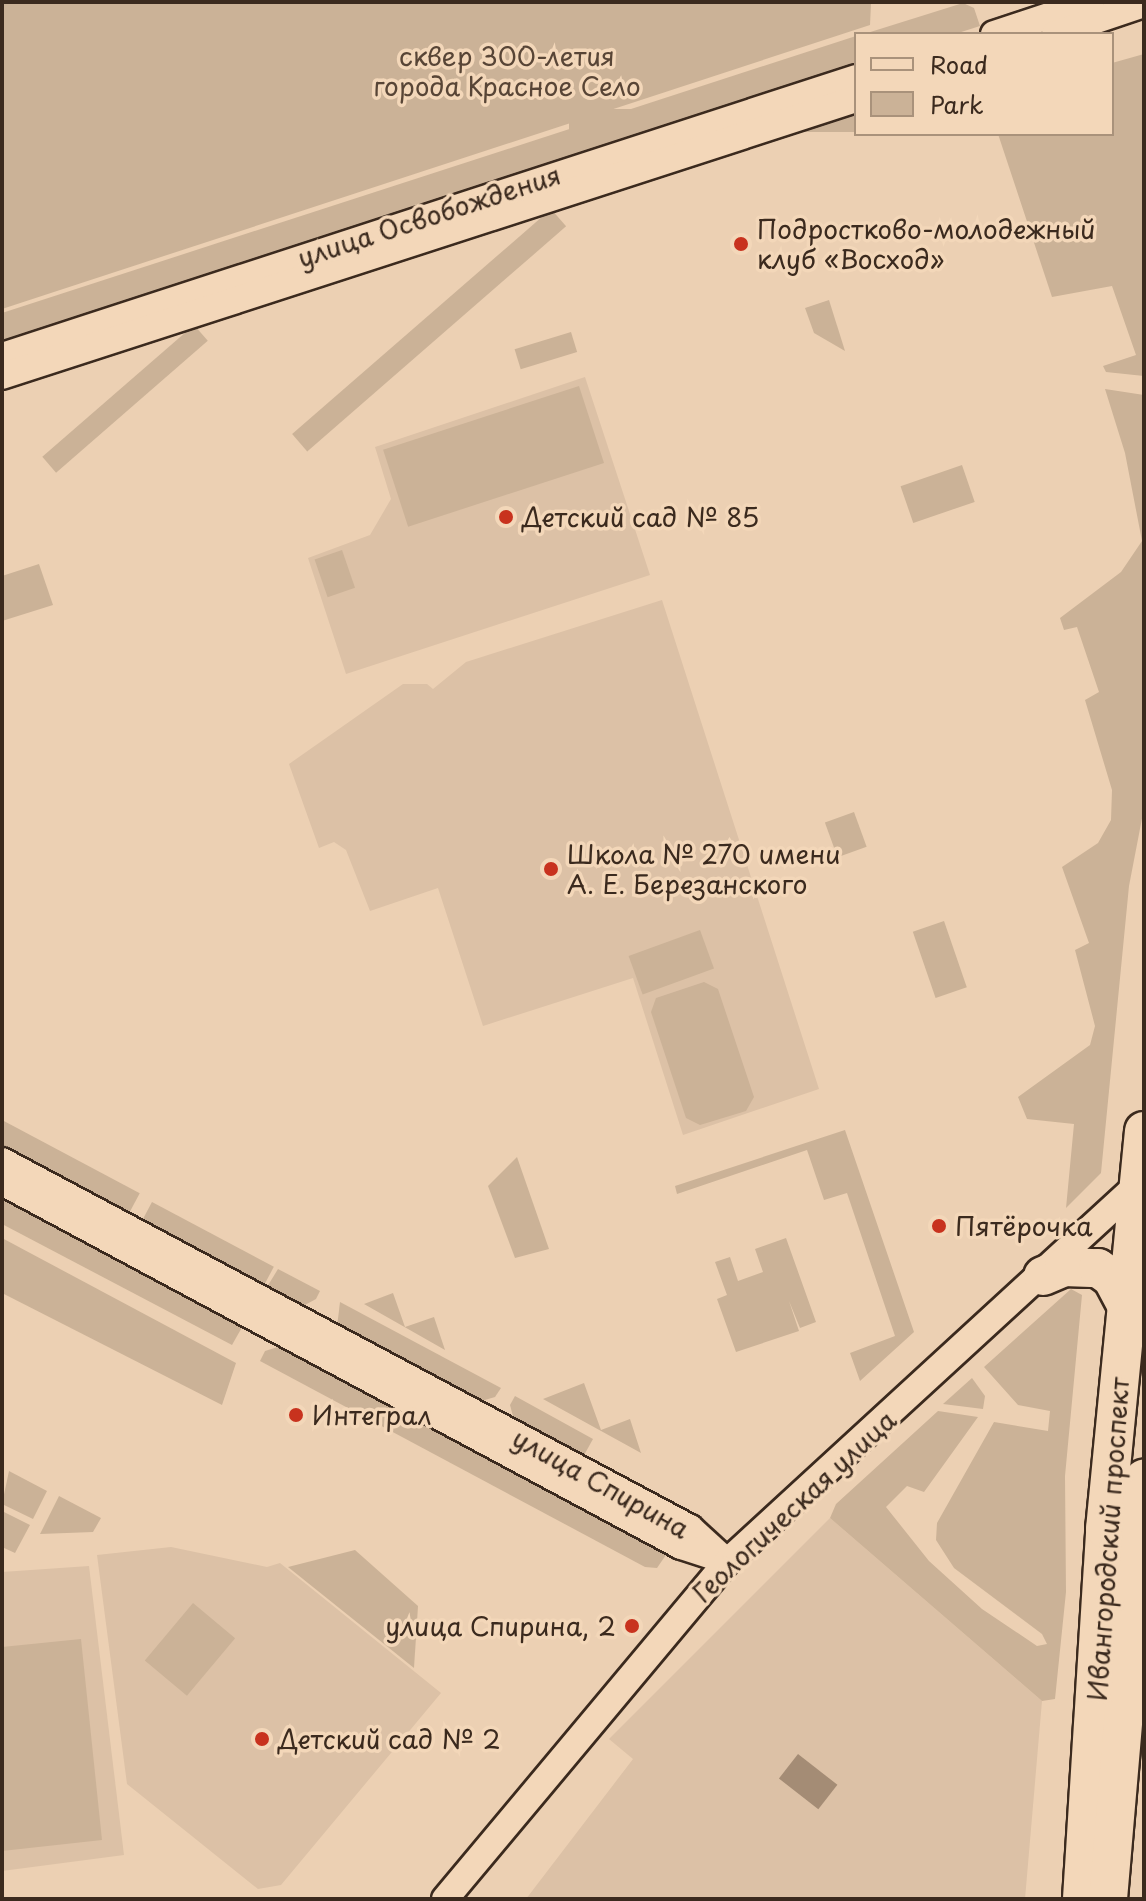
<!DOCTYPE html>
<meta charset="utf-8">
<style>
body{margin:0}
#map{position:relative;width:1146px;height:1901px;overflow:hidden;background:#ecd0b3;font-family:"Playpen Sans",sans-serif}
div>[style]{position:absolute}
.built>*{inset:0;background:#dcc1a6}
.green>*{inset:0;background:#cbb297;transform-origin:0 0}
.water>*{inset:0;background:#a48c75;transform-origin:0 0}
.roads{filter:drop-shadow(2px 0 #3b2a1e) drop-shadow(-2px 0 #3b2a1e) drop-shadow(0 2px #3b2a1e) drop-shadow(0 -2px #3b2a1e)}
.minor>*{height:26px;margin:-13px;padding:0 13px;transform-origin:13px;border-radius:13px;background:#f3d7b9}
.highway>*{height:38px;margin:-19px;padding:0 19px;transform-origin:19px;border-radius:19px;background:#f3d7b9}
.dots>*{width:22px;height:22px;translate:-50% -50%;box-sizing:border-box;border:4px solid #f3d7b9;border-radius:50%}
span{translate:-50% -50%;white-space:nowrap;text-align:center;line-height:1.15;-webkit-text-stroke:7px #f3d7b9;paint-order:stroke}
.park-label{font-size:26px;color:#584536}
.street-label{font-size:26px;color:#3b2a1e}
.poi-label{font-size:26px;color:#3b2a1e}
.left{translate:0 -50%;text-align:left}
.right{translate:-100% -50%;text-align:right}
.frame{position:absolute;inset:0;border:4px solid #3b2a1e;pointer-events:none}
.legend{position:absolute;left:854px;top:32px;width:260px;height:104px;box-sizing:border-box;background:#f3d7b9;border:2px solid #a9927b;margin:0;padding:10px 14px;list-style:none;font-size:24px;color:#3b2a1e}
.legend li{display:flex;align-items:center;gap:16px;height:40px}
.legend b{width:40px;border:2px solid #a9927b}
</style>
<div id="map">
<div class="built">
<div style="clip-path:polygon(585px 377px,650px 575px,346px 674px,308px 558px,370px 535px,391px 499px,375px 447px)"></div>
<div style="clip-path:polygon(662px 600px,819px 1089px,683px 1135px,633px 978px,483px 1026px,438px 888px,370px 911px,346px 850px,334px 842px,319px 848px,289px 764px,403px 684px,427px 684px,433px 689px,466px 662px)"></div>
<div style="clip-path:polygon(830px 1518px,1042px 1701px,1025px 1899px,526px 1899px,633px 1759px,609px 1739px)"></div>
<div style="clip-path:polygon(171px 1547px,267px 1567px,280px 1563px,441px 1693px,281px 1885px,258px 1889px,127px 1784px,97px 1555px)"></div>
<div style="clip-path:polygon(89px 1566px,124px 1855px,2px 1871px,2px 1572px)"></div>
</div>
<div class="green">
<div style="clip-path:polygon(2px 2px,870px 2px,871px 4px,870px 25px,2px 309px)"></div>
<div style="clip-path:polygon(963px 3px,974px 8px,980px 26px,955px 34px,864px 34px)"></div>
<div style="clip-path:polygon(856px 36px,856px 64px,2px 345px,2px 313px)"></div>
<div style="clip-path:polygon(1144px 54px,1144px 376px,1106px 372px,1103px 366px,1136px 355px,1112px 286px,1052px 297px,998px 134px,1112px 134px,1112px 63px)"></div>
<div style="left:856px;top:109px;width:23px;height:287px;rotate:90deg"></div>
<div style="left:551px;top:209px;width:23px;height:343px;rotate:49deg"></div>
<div style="clip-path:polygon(829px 300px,845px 351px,814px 333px,805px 308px)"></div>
<div style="left:194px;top:325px;width:21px;height:201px;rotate:49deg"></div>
<div style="left:571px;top:332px;width:21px;height:59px;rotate:73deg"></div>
<div style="left:579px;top:386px;width:81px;height:206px;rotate:72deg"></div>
<div style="clip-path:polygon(1105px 389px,1144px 395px,1144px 808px,1129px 886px,1101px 1173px,1066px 1208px,1074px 1124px,1027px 1119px,1018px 1097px,1090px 1045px,1095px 1026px,1075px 950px,1089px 943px,1062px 867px,1098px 843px,1111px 820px,1112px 790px,1085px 700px,1099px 692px,1077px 627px,1064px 630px,1060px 618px,1121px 572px,1142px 541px,1125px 453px)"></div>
<div style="left:962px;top:465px;width:39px;height:65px;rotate:71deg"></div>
<div style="left:342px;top:550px;width:40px;height:29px;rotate:71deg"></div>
<div style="clip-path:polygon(39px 564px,53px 605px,2px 621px,2px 576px)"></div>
<div style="left:854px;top:812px;width:37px;height:31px;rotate:70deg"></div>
<div style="left:944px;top:921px;width:70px;height:33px;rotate:71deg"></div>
<div style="left:700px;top:930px;width:41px;height:76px;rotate:70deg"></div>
<div style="clip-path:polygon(704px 982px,718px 989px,754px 1097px,746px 1111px,700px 1125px,686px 1118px,651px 1012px,656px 998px)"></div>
<div style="left:2px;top:1120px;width:156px;height:25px;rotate:28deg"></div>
<div style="clip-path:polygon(845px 1130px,914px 1332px,860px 1381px,850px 1353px,895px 1336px,847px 1193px,824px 1200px,807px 1150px,677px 1194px,675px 1186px)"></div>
<div style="clip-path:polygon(517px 1157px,549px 1249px,515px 1258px,488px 1186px)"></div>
<div style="clip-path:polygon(2px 1190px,245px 1322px,232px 1345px,2px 1224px)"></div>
<div style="left:152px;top:1202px;width:138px;height:21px;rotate:28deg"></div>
<div style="clip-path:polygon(2px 1238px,236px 1363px,222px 1405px,2px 1293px)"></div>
<div style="clip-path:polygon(786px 1238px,816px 1322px,800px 1328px,789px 1301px,799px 1331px,736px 1352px,717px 1299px,727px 1295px,715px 1262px,730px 1257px,738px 1281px,763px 1272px,755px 1249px)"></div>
<div style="clip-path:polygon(278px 1269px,320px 1291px,316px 1299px,303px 1306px,267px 1287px)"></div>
<div style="clip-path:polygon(1071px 1289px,1082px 1295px,1065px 1476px,1066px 1592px,1055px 1699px,1042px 1701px,830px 1518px,836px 1504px,938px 1411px,978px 1417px,924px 1492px,907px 1486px,886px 1507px,929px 1561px,982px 1609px,1037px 1646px,1047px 1644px,1042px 1634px,954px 1568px,936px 1540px,937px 1523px,994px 1422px,1048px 1431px,1050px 1411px,1018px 1405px,984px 1367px)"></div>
<div style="clip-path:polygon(393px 1293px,405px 1327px,434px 1317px,445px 1350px,364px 1304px)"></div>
<div style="clip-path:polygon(340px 1302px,501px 1388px,495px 1397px,478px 1402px,337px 1327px)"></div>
<div style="clip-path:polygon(281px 1346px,668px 1552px,657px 1568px,645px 1567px,260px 1361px,265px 1351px)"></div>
<div style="clip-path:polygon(972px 1378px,985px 1396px,983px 1409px,943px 1404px)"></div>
<div style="clip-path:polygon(584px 1383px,601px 1430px,630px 1419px,641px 1453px,543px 1399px)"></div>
<div style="clip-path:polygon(515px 1396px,593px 1439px,583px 1457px,514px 1420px,510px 1405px)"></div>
<div style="clip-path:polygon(9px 1471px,47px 1491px,33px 1519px,2px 1504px)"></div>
<div style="clip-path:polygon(59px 1496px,101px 1518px,93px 1532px,40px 1534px)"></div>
<div style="clip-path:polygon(2px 1511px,30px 1525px,15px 1553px,2px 1547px)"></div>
<div style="clip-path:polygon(355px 1550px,418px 1606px,414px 1668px,288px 1567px)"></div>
<div style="left:193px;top:1603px;width:55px;height:75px;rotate:40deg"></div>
<div style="clip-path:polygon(81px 1639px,102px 1840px,2px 1851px,2px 1647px)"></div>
</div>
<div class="water">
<div style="left:798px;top:1754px;width:50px;height:31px;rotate:38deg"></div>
</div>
<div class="roads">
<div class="minor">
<div style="left:994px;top:34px;width:102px;rotate:-18.3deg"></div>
<div style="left:1055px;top:34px;width:94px;rotate:-18.6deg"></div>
<div style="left:2px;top:356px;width:898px;rotate:-18.03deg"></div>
<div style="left:2px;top:376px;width:898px;rotate:-17.97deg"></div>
<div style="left:2px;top:1161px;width:780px;rotate:28.08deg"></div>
<div style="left:690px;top:1528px;width:50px;rotate:42.6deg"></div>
<div style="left:2px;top:1182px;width:770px;rotate:28.19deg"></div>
<div style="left:681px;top:1546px;width:38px;rotate:18deg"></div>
<div style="left:445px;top:1899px;width:439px;rotate:-50.1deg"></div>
<div style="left:727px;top:1562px;width:565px;rotate:-42.56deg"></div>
</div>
<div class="highway">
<div style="left:1043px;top:1276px;width:23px;rotate:-23deg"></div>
<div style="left:1064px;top:1267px;width:34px;rotate:2deg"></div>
<div style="left:1098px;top:1268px;width:17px;rotate:36deg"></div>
<div style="left:1112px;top:1278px;width:32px;rotate:62deg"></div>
<div style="left:1082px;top:1899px;width:371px;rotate:-86.4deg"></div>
<div style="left:1105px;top:1529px;width:400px;rotate:-84.4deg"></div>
<div style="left:1108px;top:1899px;width:422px;rotate:-85.1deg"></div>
</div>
</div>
<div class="dots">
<div style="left:741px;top:244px;background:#c8321e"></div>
<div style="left:506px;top:517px;background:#c8321e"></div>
<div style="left:551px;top:869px;background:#c8321e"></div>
<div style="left:939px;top:1226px;background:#c8321e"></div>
<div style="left:296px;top:1415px;background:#c8321e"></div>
<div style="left:632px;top:1626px;background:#c8321e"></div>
<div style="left:262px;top:1739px;background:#c8321e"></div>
</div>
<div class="park-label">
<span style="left:507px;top:71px">сквер 300-летия<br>города Красное Село</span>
</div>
<div class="street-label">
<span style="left:429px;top:216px;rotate:-18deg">улица Освобождения</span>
<span style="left:601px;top:1483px;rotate:29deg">улица Спирина</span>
<span style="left:794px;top:1506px;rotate:-43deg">Геологическая улица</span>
<span style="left:1108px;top:1539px;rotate:-86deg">Ивангородский проспект</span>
</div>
<div class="poi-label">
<span class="left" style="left:757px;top:244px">Подростково-молодежный<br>клуб «Восход»</span>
<span class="left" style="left:522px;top:517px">Детский сад № 85</span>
<span class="left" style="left:567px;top:869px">Школа № 270 имени<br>А. Е. Березанского</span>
<span class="left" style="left:955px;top:1226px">Пятёрочка</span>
<span class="left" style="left:312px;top:1415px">Интеграл</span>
<span class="right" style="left:616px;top:1626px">улица Спирина, 2</span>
<span class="left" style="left:278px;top:1739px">Детский сад № 2</span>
</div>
<div class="frame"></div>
<ul class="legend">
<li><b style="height:10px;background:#f3d7b9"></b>Road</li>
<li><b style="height:22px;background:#cbb297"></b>Park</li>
</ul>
</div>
